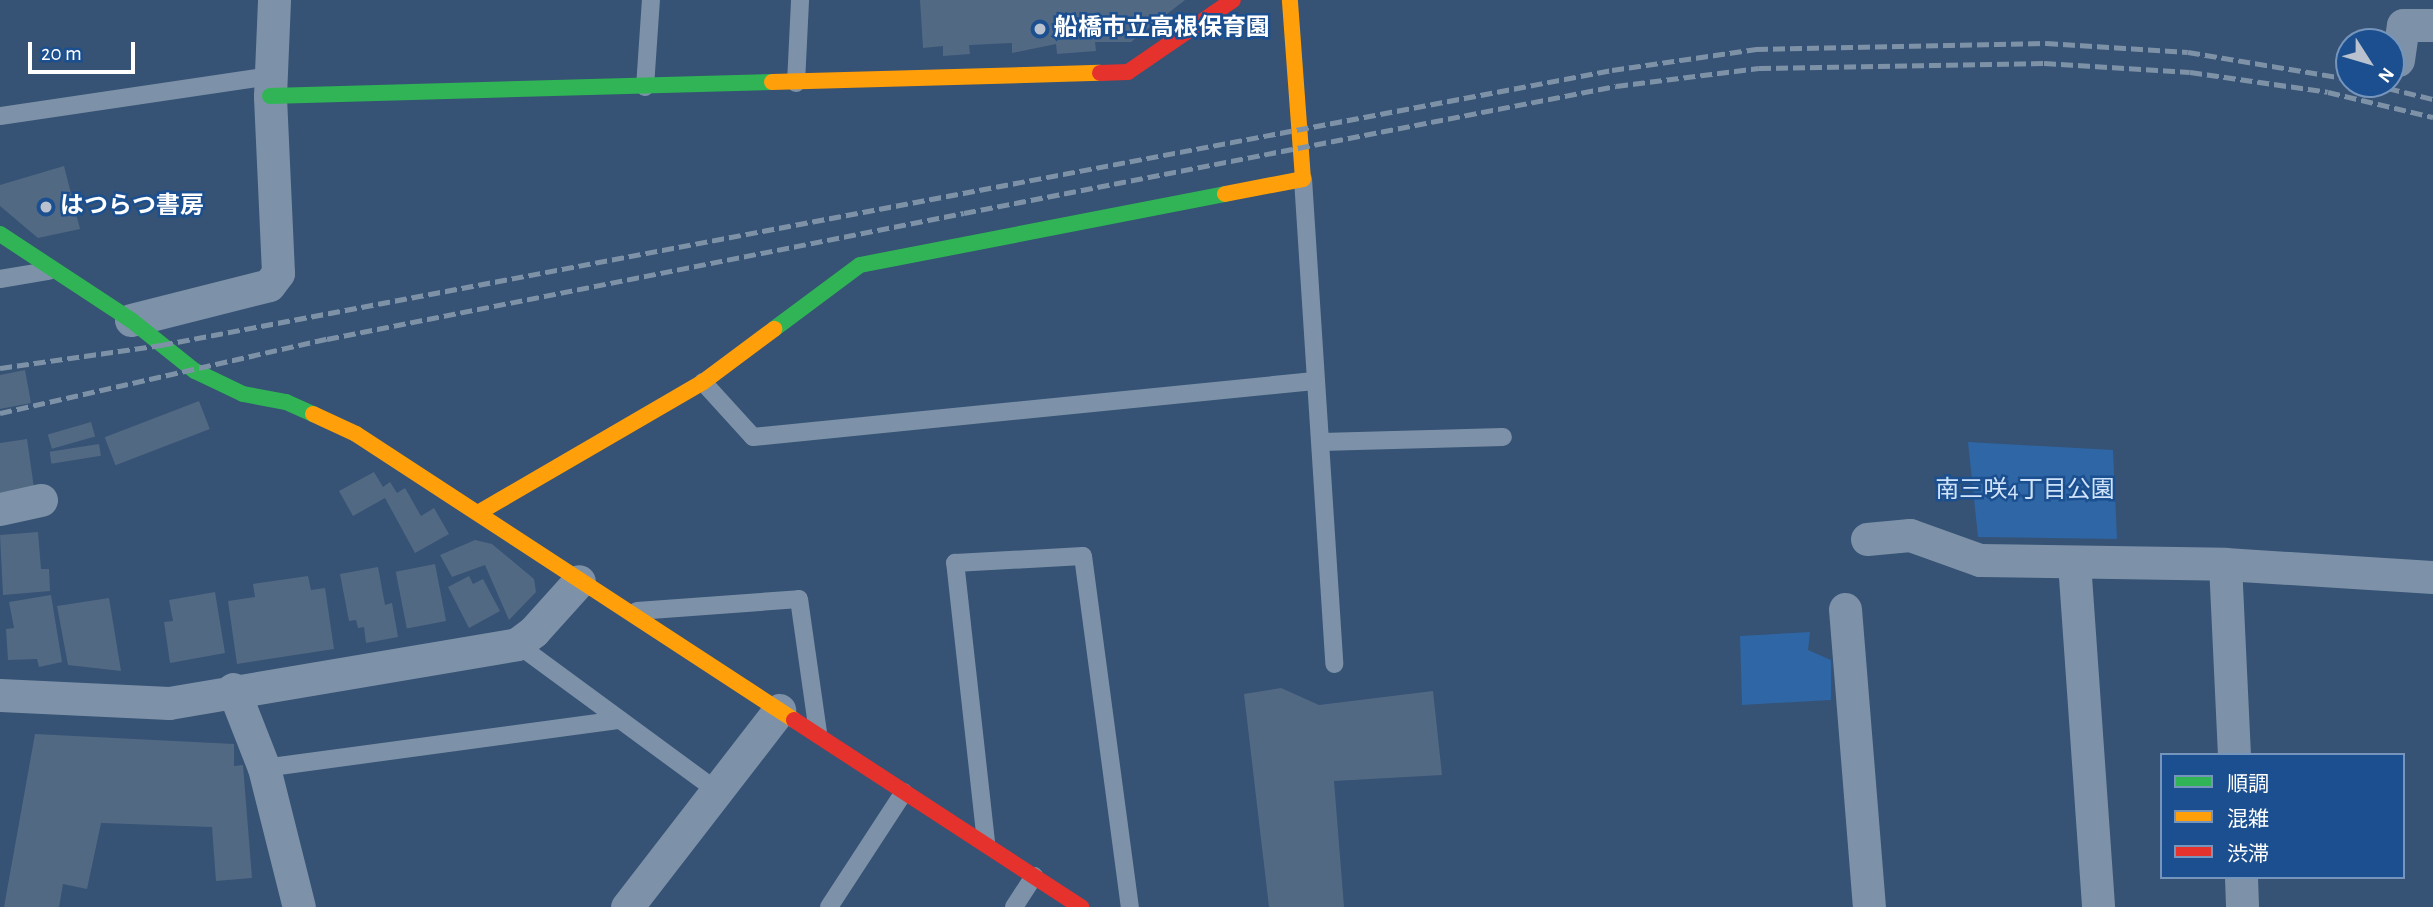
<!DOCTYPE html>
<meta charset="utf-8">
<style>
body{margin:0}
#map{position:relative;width:2433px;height:907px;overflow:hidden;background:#365274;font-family:"Alegreya Sans","Noto Sans JP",sans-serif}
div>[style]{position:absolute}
.green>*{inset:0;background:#2f66a5}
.building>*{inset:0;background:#526984;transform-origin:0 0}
.lane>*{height:18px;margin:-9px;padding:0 9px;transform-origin:9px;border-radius:9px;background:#7d92a8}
.street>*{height:33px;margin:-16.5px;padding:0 16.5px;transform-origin:16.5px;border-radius:16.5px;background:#7d92a8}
.fast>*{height:16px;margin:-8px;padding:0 8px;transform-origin:8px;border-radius:8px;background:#30b455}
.slow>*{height:16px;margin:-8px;padding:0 8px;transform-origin:8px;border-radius:8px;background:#ff9f0a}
.jam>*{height:16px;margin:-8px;padding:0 8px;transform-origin:8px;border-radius:8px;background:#e5322d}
.rail>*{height:5px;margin-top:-2.5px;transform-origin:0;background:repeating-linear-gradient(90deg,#7e92a7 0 12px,transparent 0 17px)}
.dots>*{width:19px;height:19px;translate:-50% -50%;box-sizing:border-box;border:4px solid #1b4f8f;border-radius:50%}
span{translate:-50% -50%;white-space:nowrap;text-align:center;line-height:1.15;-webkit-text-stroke:5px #1b4f8f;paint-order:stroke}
.poi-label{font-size:24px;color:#fff;font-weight:700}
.left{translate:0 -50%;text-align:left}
.park-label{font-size:24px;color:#cfe3fa}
.legend{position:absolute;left:2160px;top:753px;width:245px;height:126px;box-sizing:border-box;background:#1b4f8f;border:2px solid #7695bc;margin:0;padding:9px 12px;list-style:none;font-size:21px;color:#fff}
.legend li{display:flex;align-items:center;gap:14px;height:35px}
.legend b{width:35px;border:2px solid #7695bc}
.north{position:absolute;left:2335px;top:28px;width:70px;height:70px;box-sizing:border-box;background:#1b4f8f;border:2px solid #7695bc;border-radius:50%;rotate:127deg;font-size:19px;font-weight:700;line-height:28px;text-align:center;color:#fff}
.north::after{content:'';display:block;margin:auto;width:24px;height:32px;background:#b9c2ce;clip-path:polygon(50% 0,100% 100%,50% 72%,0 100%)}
.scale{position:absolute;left:28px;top:42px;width:107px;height:32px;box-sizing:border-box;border:4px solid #fff;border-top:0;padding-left:9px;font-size:21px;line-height:24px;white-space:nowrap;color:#fff;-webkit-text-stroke:5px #1b4f8f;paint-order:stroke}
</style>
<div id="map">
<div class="green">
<div style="clip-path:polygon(1968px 442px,2113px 450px,2117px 539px,1978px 537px)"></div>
<div style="clip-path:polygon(1810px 632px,1808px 650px,1831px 660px,1831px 700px,1742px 705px,1740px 636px)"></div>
</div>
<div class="building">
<div style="clip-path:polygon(920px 0,1185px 0,1131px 42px,1095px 42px,1096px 51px,1057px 54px,1056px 44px,1012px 53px,1012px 43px,969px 45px,970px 54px,943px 56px,943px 46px,923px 48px)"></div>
<div style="clip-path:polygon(64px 166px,80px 229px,38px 238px,0 206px,0 185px)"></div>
<div style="clip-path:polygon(25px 370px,31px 403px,0 409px,0 375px)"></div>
<div style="left:199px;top:401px;width:30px;height:101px;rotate:69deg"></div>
<div style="left:91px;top:422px;width:15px;height:45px;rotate:74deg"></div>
<div style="clip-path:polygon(27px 439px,34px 488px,0 493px,0 443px)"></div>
<div style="left:99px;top:444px;width:12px;height:50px;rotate:81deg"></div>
<div style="clip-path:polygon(374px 472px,383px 487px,390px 482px,397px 493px,405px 488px,421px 516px,434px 508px,449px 534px,415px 553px,385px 498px,353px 516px,339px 491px)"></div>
<div style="clip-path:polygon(38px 532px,41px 569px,49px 569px,50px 591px,3px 595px,0 535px)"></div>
<div style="clip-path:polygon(475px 540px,492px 544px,534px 579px,536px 592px,509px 620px,485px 565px,452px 577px,440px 555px)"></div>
<div style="left:435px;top:564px;width:58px;height:40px;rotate:79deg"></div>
<div style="clip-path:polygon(378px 567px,385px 605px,392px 603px,398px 637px,366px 643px,364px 627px,358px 628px,356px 620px,349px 621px,340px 574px)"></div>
<div style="clip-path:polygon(308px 576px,311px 590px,325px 588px,334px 649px,237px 664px,228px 601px,255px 597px,253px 584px)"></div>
<div style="clip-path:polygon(469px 576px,473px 584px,483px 579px,500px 611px,469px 628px,448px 587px)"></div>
<div style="clip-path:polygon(215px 592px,225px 653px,170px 663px,164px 622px,173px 621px,169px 600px)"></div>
<div style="clip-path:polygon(51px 595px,62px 662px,39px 667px,37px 659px,8px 660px,6px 629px,14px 628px,9px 602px)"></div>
<div style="clip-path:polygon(109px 598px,121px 671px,68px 665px,57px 606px)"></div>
<div style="clip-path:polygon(1281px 688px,1319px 705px,1433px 691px,1442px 775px,1334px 781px,1344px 907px,1269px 907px,1244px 694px)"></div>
<div style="clip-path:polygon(35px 734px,234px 744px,234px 766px,243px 765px,252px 878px,216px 881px,212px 827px,101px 823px,87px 889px,63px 884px,59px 907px,4px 907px)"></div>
</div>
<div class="lane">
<div style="left:796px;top:83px;width:83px;rotate:-87.2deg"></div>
<div style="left:645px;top:87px;width:87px;rotate:-86.1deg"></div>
<div style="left:0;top:116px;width:273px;rotate:-8.4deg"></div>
<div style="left:1303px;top:179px;width:486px;rotate:86.3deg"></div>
<div style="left:0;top:279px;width:49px;rotate:-9.5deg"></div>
<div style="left:703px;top:382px;width:74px;rotate:47.7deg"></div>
<div style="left:753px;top:437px;width:564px;rotate:-5.7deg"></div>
<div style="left:1321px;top:442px;width:182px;rotate:-1.6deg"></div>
<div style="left:637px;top:611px;width:162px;rotate:-4.2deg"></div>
<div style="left:799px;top:599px;width:134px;rotate:81.9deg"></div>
<div style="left:517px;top:644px;width:248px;rotate:36.3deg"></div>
<div style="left:264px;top:768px;width:359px;rotate:-7.7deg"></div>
<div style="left:986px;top:842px;width:281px;rotate:-96.3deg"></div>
<div style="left:955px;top:563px;width:128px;rotate:-3.1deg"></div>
<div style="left:1083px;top:556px;width:354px;rotate:82.4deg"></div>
<div style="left:829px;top:907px;width:137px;rotate:-56.9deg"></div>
<div style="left:1014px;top:907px;width:37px;rotate:-57deg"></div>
</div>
<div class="street">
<div style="left:2398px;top:60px;width:35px;rotate:-82deg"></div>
<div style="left:2403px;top:25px;width:30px"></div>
<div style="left:131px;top:320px;width:142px;rotate:-14.2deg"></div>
<div style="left:269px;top:285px;width:15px;rotate:-53deg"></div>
<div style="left:278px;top:273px;width:177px;rotate:-92.6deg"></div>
<div style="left:270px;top:96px;width:96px;rotate:-87.6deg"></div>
<div style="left:0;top:509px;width:42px;rotate:-12.4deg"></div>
<div style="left:1867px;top:539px;width:43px;rotate:-5.3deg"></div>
<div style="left:1910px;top:535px;width:74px;rotate:19.7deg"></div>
<div style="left:1980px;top:560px;width:245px;rotate:0.9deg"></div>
<div style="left:2225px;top:564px;width:208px;rotate:3.6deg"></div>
<div style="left:2074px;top:562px;width:346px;rotate:86deg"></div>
<div style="left:2225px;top:564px;width:191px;rotate:87.3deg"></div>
<div style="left:1845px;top:609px;width:299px;rotate:85.4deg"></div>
<div style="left:233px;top:689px;width:85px;rotate:68.6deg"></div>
<div style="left:264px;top:768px;width:143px;rotate:75.9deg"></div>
<div style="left:0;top:695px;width:169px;rotate:2.7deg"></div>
<div style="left:169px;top:703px;width:353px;rotate:-9.6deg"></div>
<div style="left:517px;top:644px;width:21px;rotate:-37deg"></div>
<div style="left:534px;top:631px;width:67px;rotate:-48deg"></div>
<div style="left:2241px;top:877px;width:30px;rotate:88deg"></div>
<div style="left:627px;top:907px;width:249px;rotate:-52.3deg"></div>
</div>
<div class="fast">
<div style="left:270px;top:96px;width:502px;rotate:-1.6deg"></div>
<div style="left:0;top:234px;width:157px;rotate:33.3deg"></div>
<div style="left:131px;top:320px;width:82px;rotate:38.6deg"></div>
<div style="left:195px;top:371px;width:53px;rotate:25.6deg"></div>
<div style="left:243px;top:394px;width:44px;rotate:10.5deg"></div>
<div style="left:286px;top:402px;width:30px;rotate:24deg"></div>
<div style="left:774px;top:329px;width:107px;rotate:-36.7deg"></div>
<div style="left:860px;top:265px;width:372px;rotate:-11deg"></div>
</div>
<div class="slow">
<div style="left:772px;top:82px;width:328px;rotate:-1.6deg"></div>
<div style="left:1225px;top:194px;width:79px;rotate:-10.9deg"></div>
<div style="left:1303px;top:179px;width:179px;rotate:-94.2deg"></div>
<div style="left:313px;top:414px;width:47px;rotate:24.9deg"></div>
<div style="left:356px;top:434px;width:523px;rotate:33.14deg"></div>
<div style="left:478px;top:513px;width:260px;rotate:-30.2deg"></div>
<div style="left:703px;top:382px;width:89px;rotate:-36.7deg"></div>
</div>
<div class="jam">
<div style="left:1100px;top:73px;width:28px;rotate:-2deg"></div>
<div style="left:1128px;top:72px;width:127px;rotate:-34.4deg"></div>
<div style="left:794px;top:720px;width:343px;rotate:33.1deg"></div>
</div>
<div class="rail">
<div style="left:2371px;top:84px;width:64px;rotate:13.6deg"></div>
<div style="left:0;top:368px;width:163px;rotate:-8.1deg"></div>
<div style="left:161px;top:345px;width:1477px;rotate:-10.73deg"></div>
<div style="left:1612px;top:70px;width:146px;rotate:-8.3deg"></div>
<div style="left:1756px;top:49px;width:290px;rotate:-1.2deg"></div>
<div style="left:2046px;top:43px;width:142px;rotate:3.6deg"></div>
<div style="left:2188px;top:52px;width:163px;rotate:9.5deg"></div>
<div style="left:0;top:413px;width:335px;rotate:-12.8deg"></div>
<div style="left:327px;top:339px;width:649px;rotate:-11.19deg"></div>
<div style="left:964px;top:213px;width:664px;rotate:-11.02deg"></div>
<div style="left:1616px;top:86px;width:144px;rotate:-7.2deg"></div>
<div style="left:1759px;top:68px;width:285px;rotate:-1deg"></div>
<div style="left:2044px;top:63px;width:146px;rotate:3.5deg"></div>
<div style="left:2190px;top:72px;width:139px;rotate:8.2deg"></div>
<div style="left:2328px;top:92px;width:108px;rotate:13.4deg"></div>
</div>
<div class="dots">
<div style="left:1040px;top:29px;background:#b9c2ce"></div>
<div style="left:46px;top:207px;background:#b9c2ce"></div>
</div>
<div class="poi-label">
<span class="left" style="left:1054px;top:29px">船橋市立高根保育園</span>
<span class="left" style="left:60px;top:207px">はつらつ書房</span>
</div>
<div class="park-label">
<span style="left:2025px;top:491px">南三咲4丁目公園</span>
</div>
<ul class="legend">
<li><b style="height:9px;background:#30b455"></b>順調</li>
<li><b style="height:9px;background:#ff9f0a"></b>混雑</li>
<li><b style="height:9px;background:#e5322d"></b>渋滞</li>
</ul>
<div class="north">N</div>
<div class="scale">20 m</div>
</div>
